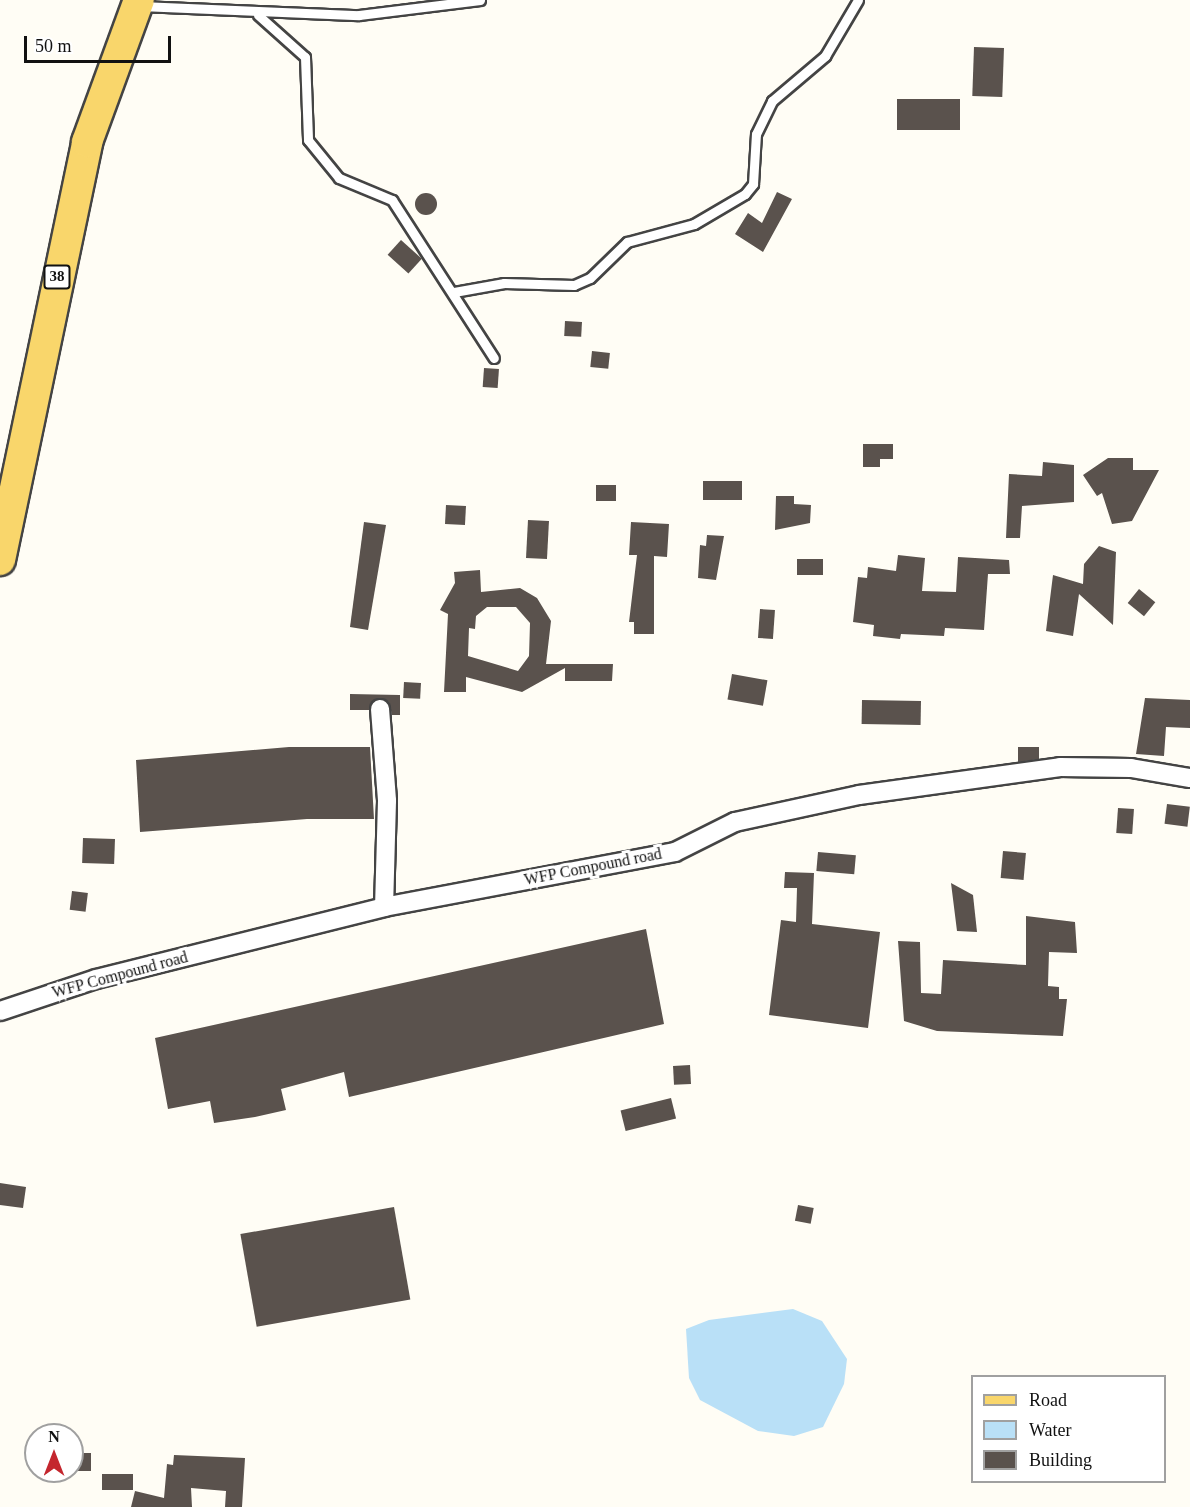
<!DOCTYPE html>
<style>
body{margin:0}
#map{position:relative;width:1190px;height:1507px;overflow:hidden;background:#fffdf5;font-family:Georgia,serif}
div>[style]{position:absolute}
.water>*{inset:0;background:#b9e0f7}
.building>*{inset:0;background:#5a524d;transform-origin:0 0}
.round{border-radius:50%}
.roads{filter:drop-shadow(2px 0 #444) drop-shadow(-2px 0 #444) drop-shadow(0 2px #444) drop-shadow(0 -2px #444)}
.service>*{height:9px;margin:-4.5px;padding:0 4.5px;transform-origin:4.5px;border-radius:4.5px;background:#fff}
.minor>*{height:18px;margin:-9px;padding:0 9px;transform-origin:9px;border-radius:9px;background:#fff}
.primary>*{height:30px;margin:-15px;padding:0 15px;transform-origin:15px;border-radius:15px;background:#f9d66b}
span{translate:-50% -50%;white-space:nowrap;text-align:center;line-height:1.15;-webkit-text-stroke:6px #fff;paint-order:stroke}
.shield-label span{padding:2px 4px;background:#fff;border:2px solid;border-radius:4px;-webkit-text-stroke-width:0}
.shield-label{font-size:15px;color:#111;font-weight:700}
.street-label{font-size:16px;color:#111}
.legend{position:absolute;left:971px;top:1375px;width:195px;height:108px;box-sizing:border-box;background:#fff;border:2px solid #a0a0a0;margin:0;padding:8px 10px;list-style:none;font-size:18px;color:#111}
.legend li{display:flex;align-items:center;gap:12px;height:30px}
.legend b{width:30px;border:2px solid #a0a0a0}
.north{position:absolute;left:24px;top:1423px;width:60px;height:60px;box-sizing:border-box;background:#fff;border:2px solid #a0a0a0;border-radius:50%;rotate:0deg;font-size:16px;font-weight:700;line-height:24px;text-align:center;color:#111}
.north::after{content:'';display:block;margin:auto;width:21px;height:27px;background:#c4262e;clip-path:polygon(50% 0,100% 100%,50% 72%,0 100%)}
.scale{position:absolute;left:24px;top:36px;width:147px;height:27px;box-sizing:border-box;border:3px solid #111;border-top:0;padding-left:8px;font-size:18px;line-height:21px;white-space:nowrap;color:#111;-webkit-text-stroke:4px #fff;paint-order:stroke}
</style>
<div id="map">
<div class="water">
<div style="clip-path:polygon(793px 1309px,822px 1321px,847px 1359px,844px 1384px,823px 1427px,794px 1436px,758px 1431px,700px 1400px,689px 1378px,686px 1329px,709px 1320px)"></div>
</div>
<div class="building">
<div style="left:974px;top:47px;width:30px;height:49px;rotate:2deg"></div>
<div style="left:897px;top:99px;width:63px;height:31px"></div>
<div style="clip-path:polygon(777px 192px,792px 199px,763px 252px,735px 234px,748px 213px,762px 223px)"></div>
<div class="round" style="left:415px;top:193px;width:22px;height:22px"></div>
<div style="left:401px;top:240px;width:28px;height:20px;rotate:42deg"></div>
<div style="left:565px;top:321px;width:17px;height:15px;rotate:3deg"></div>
<div style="left:592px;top:351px;width:18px;height:16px;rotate:6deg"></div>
<div style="left:484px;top:368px;width:15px;height:19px;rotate:4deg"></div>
<div style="clip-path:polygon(863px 444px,893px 444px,893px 459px,880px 459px,880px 467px,863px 467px)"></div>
<div style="clip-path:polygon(1108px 458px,1133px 458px,1133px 470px,1159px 470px,1132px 521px,1112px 524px,1102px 493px,1097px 496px,1083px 475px)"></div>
<div style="clip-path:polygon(1043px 462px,1074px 465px,1074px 502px,1022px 506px,1020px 538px,1006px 538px,1009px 474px,1042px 476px)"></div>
<div style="left:703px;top:481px;width:39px;height:19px"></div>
<div style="left:596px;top:485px;width:20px;height:16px"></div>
<div style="clip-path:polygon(776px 496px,794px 496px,794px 504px,811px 505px,810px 523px,775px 530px)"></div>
<div style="left:446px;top:505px;width:20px;height:19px;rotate:3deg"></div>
<div style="left:528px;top:520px;width:21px;height:38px;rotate:3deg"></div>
<div style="clip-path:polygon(364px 522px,386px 525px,368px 630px,350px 627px)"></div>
<div style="clip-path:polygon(631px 522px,669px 524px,667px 557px,654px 556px,654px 634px,634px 634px,634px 622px,629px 622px,637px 555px,629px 555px)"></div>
<div style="clip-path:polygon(707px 535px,724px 536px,716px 580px,698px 578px,700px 545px,706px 546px)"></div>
<div style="clip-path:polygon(1099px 546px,1116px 552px,1113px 625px,1079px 594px,1073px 636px,1046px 631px,1053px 575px,1083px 584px,1084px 564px)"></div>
<div style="clip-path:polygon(898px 555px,925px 558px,922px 591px,956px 592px,958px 557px,1009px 560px,1010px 574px,988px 574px,984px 630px,945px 628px,944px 636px,901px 634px,900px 639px,873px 636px,874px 625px,853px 622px,858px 577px,867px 578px,868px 567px,896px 571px)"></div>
<div style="left:797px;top:559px;width:26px;height:16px"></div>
<div style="clip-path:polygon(evenodd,480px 570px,481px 592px,520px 588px,537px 598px,551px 621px,546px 664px,613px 664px,612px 681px,565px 681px,565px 668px,522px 692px,466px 677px,466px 692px,444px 692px,448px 614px,440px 610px,455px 583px,454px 572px,480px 570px,487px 607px,516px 607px,530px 623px,529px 656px,518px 671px,468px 656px,469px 628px,475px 629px,476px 616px,487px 607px)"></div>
<div style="left:1139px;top:589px;width:21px;height:18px;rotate:39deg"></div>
<div style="left:760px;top:609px;width:15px;height:29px;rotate:4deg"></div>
<div style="left:732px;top:674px;width:36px;height:26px;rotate:10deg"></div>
<div style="left:404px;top:682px;width:17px;height:16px;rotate:3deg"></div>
<div style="clip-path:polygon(350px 694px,400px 695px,400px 715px,392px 715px,389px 702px,380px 698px,369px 710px,350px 710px)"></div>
<div style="clip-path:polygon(1145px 698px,1190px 700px,1190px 728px,1166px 727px,1164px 756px,1136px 754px)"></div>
<div style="left:862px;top:700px;width:59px;height:24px;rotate:1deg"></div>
<div style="clip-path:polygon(289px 747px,370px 747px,374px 819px,307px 819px,140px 832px,136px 760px)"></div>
<div style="clip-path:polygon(1018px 747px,1039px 747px,1039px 759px,1018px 762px)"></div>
<div style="left:1167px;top:804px;width:23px;height:20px;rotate:7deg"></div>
<div style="left:1118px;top:808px;width:16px;height:25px;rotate:4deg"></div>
<div style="left:83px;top:838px;width:32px;height:25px;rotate:2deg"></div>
<div style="left:1003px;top:851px;width:23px;height:27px;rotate:5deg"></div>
<div style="left:818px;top:852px;width:38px;height:19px;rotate:5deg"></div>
<div style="clip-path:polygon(785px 872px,814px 873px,812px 924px,880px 932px,868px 1028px,769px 1015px,781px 920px,796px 922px,797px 888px,784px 888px)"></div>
<div style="clip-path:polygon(951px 883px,973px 895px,977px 932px,957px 931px)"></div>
<div style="left:72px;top:891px;width:16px;height:19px;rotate:7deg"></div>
<div style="clip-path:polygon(1026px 916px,1075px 922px,1077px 953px,1049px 952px,1048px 986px,1059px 987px,1059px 999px,1067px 999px,1063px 1036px,937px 1031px,904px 1021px,898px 941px,920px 942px,921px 993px,941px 994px,943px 960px,1026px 965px)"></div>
<div style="clip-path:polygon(646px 929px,664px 1024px,349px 1097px,344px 1072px,281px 1089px,286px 1110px,255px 1117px,214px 1123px,210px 1101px,168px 1109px,155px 1038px)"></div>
<div style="left:690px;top:1065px;width:19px;height:17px;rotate:87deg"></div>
<div style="left:671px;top:1098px;width:21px;height:52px;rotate:76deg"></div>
<div style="clip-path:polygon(0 1183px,26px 1187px,23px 1208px,0 1205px)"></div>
<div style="left:798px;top:1205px;width:16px;height:16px;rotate:11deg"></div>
<div style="left:394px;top:1207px;width:94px;height:156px;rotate:80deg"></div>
<div style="left:72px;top:1453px;width:19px;height:18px"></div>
<div style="clip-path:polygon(174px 1455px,245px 1458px,242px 1507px,225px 1507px,226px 1491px,191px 1488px,192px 1507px,131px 1507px,135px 1491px,164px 1498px,167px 1464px,173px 1465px)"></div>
<div style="left:102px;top:1474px;width:31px;height:16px"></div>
</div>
<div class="roads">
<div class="service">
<div style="left:140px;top:6px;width:219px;rotate:2.4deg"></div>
<div style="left:359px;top:15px;width:122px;rotate:-7.1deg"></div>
<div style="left:258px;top:15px;width:63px;rotate:41.8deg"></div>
<div style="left:305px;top:57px;width:83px;rotate:87.9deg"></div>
<div style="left:308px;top:140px;width:49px;rotate:50.8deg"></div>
<div style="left:339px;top:178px;width:57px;rotate:22.5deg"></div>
<div style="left:392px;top:200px;width:188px;rotate:57.2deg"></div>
<div style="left:454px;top:292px;width:51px;rotate:-10.2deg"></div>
<div style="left:504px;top:283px;width:70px;rotate:1.6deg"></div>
<div style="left:574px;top:285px;width:17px;rotate:-24deg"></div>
<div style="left:590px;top:278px;width:52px;rotate:-44.2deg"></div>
<div style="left:627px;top:242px;width:69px;rotate:-15deg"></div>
<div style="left:694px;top:224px;width:59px;rotate:-30.5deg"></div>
<div style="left:745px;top:194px;width:13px;rotate:-51deg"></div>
<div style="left:753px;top:184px;width:50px;rotate:-86.6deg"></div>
<div style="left:756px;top:134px;width:37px;rotate:-64deg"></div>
<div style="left:772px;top:101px;width:70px;rotate:-40.3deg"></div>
<div style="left:825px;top:56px;width:65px;rotate:-59.5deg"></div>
</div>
<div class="minor">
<div style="left:380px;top:709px;width:92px;rotate:85.6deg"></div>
<div style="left:387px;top:801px;width:106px;rotate:91.6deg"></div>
<div style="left:0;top:1011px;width:101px;rotate:-18.4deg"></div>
<div style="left:96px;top:979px;width:297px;rotate:-14deg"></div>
<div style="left:384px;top:907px;width:296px;rotate:-10.7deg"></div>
<div style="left:675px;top:852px;width:67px;rotate:-26.6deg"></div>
<div style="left:735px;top:822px;width:127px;rotate:-12.3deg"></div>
<div style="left:859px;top:795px;width:203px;rotate:-7.9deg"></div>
<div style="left:1060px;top:767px;width:71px;rotate:0.8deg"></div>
<div style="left:1131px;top:768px;width:60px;rotate:9.6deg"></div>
</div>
<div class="primary">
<div style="left:0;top:560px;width:427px;rotate:-78.2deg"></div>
<div style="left:87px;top:142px;width:151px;rotate:-69.9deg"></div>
</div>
</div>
<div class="shield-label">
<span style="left:57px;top:277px">38</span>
</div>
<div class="street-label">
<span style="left:593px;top:867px;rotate:-11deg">WFP Compound road</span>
<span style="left:120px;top:975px;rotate:-15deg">WFP Compound road</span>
</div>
<ul class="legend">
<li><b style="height:8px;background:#f9d66b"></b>Road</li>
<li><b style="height:16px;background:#b9e0f7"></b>Water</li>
<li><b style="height:16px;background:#5a524d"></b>Building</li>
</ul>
<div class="north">N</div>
<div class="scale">50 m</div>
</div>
